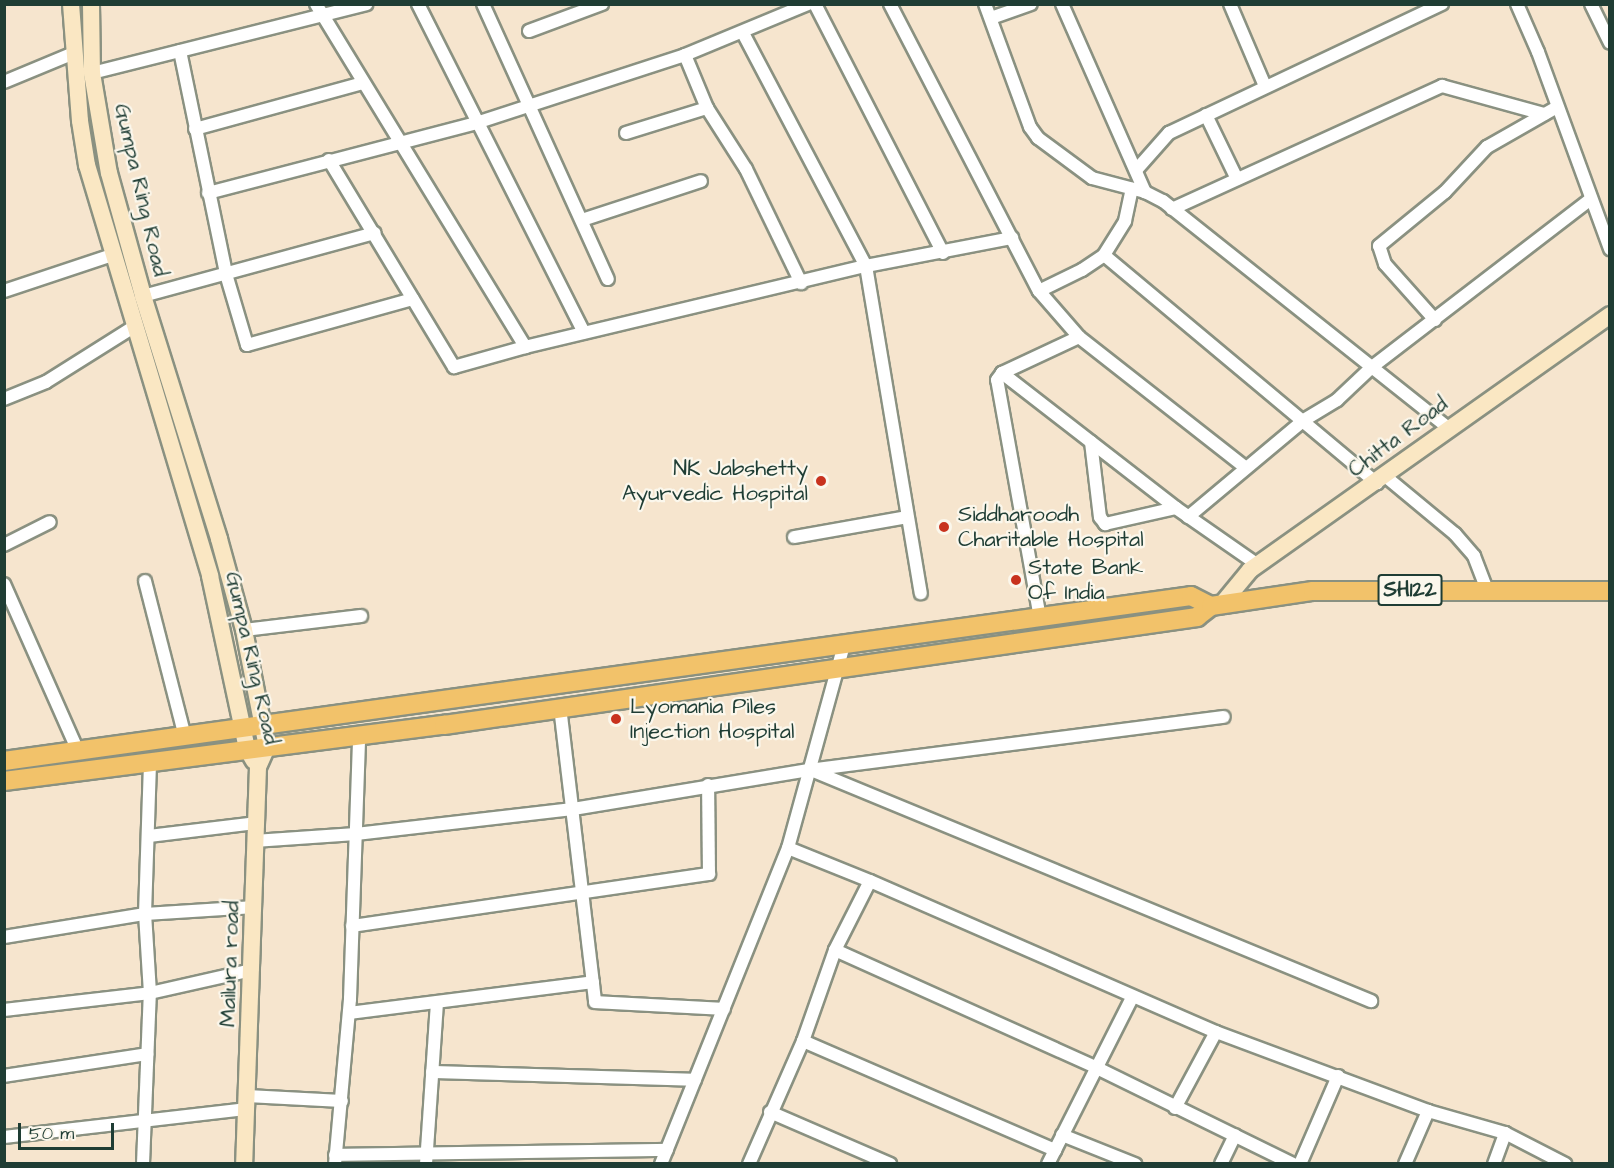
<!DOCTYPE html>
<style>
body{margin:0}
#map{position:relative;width:1614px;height:1168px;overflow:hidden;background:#f6e5ce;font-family:"Architects Daughter",sans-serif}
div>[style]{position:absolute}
.roads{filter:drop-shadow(2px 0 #8a9181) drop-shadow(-2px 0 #8a9181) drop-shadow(0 2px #8a9181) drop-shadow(0 -2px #8a9181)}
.street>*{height:12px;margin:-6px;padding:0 6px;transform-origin:6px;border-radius:6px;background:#fff}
.secondary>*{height:16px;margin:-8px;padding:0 8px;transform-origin:8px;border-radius:8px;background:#fae7c3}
.primary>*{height:18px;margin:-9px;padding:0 9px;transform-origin:9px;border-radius:9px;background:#f2c26a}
.dots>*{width:16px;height:16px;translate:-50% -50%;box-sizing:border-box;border:3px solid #fbf7ec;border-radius:50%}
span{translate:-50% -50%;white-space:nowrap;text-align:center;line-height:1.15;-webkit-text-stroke:4.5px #fbf7ec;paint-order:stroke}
.shield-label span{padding:2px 4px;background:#fbf7ec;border:2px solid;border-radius:4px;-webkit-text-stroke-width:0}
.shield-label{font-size:21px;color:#1f3d34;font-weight:700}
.street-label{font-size:22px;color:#1f3d34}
.poi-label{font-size:22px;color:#1f3d34}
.right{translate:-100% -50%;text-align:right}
.left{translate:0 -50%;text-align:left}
.frame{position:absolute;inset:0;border:6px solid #1f3d34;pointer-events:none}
.scale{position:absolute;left:18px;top:1123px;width:96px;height:27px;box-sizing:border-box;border:3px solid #1f3d34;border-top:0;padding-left:8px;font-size:18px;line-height:21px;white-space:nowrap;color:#1f3d34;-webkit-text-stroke:4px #fbf7ec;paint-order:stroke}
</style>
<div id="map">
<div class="roads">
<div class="street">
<div style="left:316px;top:4px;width:402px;rotate:58.6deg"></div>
<div style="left:418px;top:4px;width:368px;rotate:63.2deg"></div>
<div style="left:483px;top:4px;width:302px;rotate:65.6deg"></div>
<div style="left:815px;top:4px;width:280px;rotate:62.8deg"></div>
<div style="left:890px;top:4px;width:323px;rotate:62.6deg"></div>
<div style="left:1039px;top:291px;width:61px;rotate:49deg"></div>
<div style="left:1079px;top:337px;width:211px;rotate:38.1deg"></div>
<div style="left:985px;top:4px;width:131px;rotate:69.9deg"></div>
<div style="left:1030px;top:127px;width:14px;rotate:54deg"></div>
<div style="left:1038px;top:138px;width:67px;rotate:36.5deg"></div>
<div style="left:1092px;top:178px;width:55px;rotate:14.8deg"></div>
<div style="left:1145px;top:192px;width:20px;rotate:27deg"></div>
<div style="left:1163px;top:201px;width:364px;rotate:38.5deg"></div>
<div style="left:1062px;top:4px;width:206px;rotate:66.2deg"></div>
<div style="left:1230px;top:4px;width:89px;rotate:66.9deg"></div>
<div style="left:1517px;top:4px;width:52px;rotate:66.4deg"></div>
<div style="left:1538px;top:52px;width:210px;rotate:69.9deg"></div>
<div style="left:1591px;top:4px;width:43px;rotate:64deg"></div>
<div style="left:991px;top:18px;width:42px;rotate:-19.3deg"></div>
<div style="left:529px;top:31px;width:78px;rotate:-20.3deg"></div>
<div style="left:743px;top:33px;width:263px;rotate:62.2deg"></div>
<div style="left:866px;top:266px;width:332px;rotate:80.5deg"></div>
<div style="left:180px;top:51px;width:228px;rotate:78.3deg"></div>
<div style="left:226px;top:274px;width:74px;rotate:73.5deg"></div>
<div style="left:247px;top:345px;width:172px;rotate:-15.5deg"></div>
<div style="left:685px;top:55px;width:57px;rotate:67.5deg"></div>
<div style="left:707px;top:108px;width:72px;rotate:57.4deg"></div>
<div style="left:746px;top:169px;width:127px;rotate:64.2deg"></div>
<div style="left:92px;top:73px;width:283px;rotate:-14.1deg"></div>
<div style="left:4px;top:82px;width:76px;rotate:-22.5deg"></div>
<div style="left:1206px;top:115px;width:71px;rotate:64.2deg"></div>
<div style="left:195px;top:129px;width:174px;rotate:-15.3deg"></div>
<div style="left:626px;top:133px;width:85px;rotate:-17.2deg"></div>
<div style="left:329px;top:160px;width:242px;rotate:58.9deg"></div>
<div style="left:454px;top:367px;width:74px;rotate:-15.7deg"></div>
<div style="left:525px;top:347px;width:350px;rotate:-13.4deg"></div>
<div style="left:866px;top:266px;width:149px;rotate:-10.9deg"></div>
<div style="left:1138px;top:168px;width:47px;rotate:-48.5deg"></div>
<div style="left:1169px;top:133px;width:302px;rotate:-25.3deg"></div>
<div style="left:208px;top:193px;width:277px;rotate:-14.6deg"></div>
<div style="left:476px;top:123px;width:220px;rotate:-18deg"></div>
<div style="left:685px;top:55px;width:133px;rotate:-22.5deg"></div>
<div style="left:1172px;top:209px;width:297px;rotate:-24.5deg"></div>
<div style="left:1442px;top:86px;width:106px;rotate:15.4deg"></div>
<div style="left:582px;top:220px;width:125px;rotate:-18.1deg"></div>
<div style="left:1104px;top:255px;width:356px;rotate:39.9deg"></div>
<div style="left:4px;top:291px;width:114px;rotate:-18.4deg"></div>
<div style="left:1039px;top:291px;width:48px;rotate:-26deg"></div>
<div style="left:1082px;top:270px;width:27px;rotate:-34deg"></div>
<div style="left:1104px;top:255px;width:40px;rotate:-58deg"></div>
<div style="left:1125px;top:221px;width:33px;rotate:-78deg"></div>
<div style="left:143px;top:296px;width:240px;rotate:-15.2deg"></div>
<div style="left:1435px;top:320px;width:75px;rotate:-131.8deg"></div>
<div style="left:1385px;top:264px;width:19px;rotate:-108deg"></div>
<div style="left:1379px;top:246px;width:85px;rotate:-39.3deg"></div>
<div style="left:1445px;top:192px;width:62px;rotate:-47deg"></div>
<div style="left:1487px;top:147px;width:81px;rotate:-29.7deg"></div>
<div style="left:1002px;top:373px;width:220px;rotate:37.8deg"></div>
<div style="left:1176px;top:508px;width:100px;rotate:34.8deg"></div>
<div style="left:4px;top:399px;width:45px;rotate:-22deg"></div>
<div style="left:46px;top:382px;width:105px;rotate:-32.2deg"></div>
<div style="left:1091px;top:442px;width:76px;rotate:83.2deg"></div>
<div style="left:1100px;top:517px;width:9px;rotate:54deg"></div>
<div style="left:1105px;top:524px;width:73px;rotate:-12.7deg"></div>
<div style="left:1385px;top:476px;width:91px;rotate:39.6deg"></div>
<div style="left:1455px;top:534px;width:29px;rotate:49deg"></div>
<div style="left:1474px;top:556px;width:36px;rotate:69deg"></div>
<div style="left:1188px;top:517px;width:151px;rotate:-39.9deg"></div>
<div style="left:1304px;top:420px;width:39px;rotate:-31deg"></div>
<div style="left:1337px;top:400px;width:48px;rotate:-43.3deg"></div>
<div style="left:1372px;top:367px;width:275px;rotate:-37.5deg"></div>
<div style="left:794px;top:537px;width:115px;rotate:-10deg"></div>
<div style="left:4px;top:545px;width:51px;rotate:-26.6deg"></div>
<div style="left:145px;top:581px;width:161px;rotate:75.6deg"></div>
<div style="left:4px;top:584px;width:183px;rotate:66.1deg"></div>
<div style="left:1040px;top:618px;width:242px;rotate:-100.2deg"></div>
<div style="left:997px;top:380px;width:9px;rotate:-54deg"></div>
<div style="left:1002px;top:373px;width:85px;rotate:-25.1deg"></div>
<div style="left:244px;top:630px;width:118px;rotate:-6.8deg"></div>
<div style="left:560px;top:707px;width:297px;rotate:83.2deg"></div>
<div style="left:595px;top:1002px;width:129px;rotate:3.1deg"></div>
<div style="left:811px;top:770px;width:606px;rotate:22.42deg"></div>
<div style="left:149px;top:836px;width:109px;rotate:-6.9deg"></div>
<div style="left:254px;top:841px;width:102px;rotate:-3.9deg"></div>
<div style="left:356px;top:834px;width:218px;rotate:-6.6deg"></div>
<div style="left:573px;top:809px;width:239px;rotate:-9.4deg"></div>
<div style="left:809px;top:770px;width:418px;rotate:-7.3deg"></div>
<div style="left:870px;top:881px;width:378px;rotate:23.6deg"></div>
<div style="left:1216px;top:1032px;width:226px;rotate:20.4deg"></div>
<div style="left:1428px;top:1111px;width:80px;rotate:15.9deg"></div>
<div style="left:1505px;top:1133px;width:68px;rotate:27.3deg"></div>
<div style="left:352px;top:926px;width:361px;rotate:-8.3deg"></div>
<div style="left:709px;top:874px;width:89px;rotate:-90.6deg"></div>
<div style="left:4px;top:937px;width:143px;rotate:-9.3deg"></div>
<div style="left:145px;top:914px;width:110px;rotate:-3.6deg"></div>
<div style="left:835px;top:950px;width:287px;rotate:24.2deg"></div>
<div style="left:1097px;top:1068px;width:218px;rotate:26.1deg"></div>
<div style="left:4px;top:1010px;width:147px;rotate:-6.6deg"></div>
<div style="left:150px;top:993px;width:105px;rotate:-12.7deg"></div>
<div style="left:349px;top:1013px;width:246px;rotate:-7.2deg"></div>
<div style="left:803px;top:1041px;width:275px;rotate:23.4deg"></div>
<div style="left:432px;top:1072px;width:263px;rotate:1.7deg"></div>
<div style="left:4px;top:1076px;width:145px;rotate:-8.7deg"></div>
<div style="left:247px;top:1096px;width:95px;rotate:3deg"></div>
<div style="left:1175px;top:1108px;width:86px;rotate:-61.7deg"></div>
<div style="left:770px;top:1112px;width:131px;rotate:23.4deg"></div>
<div style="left:1062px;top:1135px;width:79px;rotate:21.7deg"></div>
<div style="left:4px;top:1137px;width:245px;rotate:-6.6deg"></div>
<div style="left:335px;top:1155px;width:332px;rotate:-0.9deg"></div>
<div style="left:143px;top:1164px;width:171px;rotate:-87.7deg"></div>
<div style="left:150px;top:993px;width:79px;rotate:-93.6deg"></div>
<div style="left:145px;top:914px;width:153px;rotate:-88.1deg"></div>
<div style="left:335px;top:1164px;width:166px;rotate:-84.8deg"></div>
<div style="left:350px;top:999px;width:263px;rotate:-88deg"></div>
<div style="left:426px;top:1164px;width:162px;rotate:-86.1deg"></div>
<div style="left:661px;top:1164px;width:341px;rotate:-68.1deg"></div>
<div style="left:788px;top:848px;width:211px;rotate:-74.6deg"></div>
<div style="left:749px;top:1164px;width:134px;rotate:-66.3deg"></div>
<div style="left:803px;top:1041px;width:96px;rotate:-70.6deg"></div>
<div style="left:835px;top:950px;width:77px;rotate:-63.1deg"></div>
<div style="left:870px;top:881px;width:88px;rotate:-158.1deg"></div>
<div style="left:1048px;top:1164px;width:186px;rotate:-63.2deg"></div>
<div style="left:1221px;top:1164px;width:32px;rotate:-64deg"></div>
<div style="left:1300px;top:1164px;width:96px;rotate:-66.6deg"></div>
<div style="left:1405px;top:1164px;width:58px;rotate:-66.5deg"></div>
<div style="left:1494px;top:1164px;width:33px;rotate:-70deg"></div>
</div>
<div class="secondary">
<div style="left:71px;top:4px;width:117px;rotate:85.6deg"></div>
<div style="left:80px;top:121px;width:45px;rotate:81deg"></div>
<div style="left:87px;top:165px;width:429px;rotate:73.3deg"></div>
<div style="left:210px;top:576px;width:177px;rotate:77.9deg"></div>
<div style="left:247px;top:749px;width:14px;rotate:60deg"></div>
<div style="left:91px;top:4px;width:69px;rotate:89.2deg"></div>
<div style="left:92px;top:73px;width:101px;rotate:80.4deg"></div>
<div style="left:109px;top:173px;width:128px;rotate:74.5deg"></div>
<div style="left:143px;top:296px;width:255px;rotate:72.6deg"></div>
<div style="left:219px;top:539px;width:94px;rotate:74.6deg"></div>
<div style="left:244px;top:630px;width:119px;rotate:78.9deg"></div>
<div style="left:267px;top:747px;width:22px;rotate:114deg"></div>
<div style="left:258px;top:767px;width:397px;rotate:92deg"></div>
<div style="left:1222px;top:604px;width:44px;rotate:-50.5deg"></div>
<div style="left:1250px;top:570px;width:441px;rotate:-35.3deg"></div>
</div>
<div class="primary">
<div style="left:4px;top:761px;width:1198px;rotate:-7.91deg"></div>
<div style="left:1191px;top:596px;width:22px;rotate:27deg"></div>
<div style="left:4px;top:781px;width:444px;rotate:-7.3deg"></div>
<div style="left:444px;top:725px;width:761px;rotate:-8.16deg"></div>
<div style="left:1197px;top:617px;width:18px;rotate:-38deg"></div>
<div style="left:1211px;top:606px;width:103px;rotate:-8.4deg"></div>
<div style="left:1313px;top:591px;width:297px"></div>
</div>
</div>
<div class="dots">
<div style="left:821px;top:481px;background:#c8321e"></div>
<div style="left:944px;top:527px;background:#c8321e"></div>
<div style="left:1016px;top:580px;background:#c8321e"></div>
<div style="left:616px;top:719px;background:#c8321e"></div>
</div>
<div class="shield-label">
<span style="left:1410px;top:590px">SH122</span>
</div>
<div class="street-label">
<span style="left:141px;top:190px;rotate:77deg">Gumpa Ring Road</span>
<span style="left:1398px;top:437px;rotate:-37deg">Chitta Road</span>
<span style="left:252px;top:658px;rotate:77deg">Gumpa Ring Road</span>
<span style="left:230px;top:964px;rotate:-88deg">Mailura road</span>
</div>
<div class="poi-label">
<span class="right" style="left:808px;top:481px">NK Jabshetty<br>Ayurvedic Hospital</span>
<span class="left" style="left:958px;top:527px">Siddharoodh<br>Charitable Hospital</span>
<span class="left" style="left:1028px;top:580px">State Bank<br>Of India</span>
<span class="left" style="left:630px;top:719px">Lyomania Piles<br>Injection Hospital</span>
</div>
<div class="frame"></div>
<div class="scale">50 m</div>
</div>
